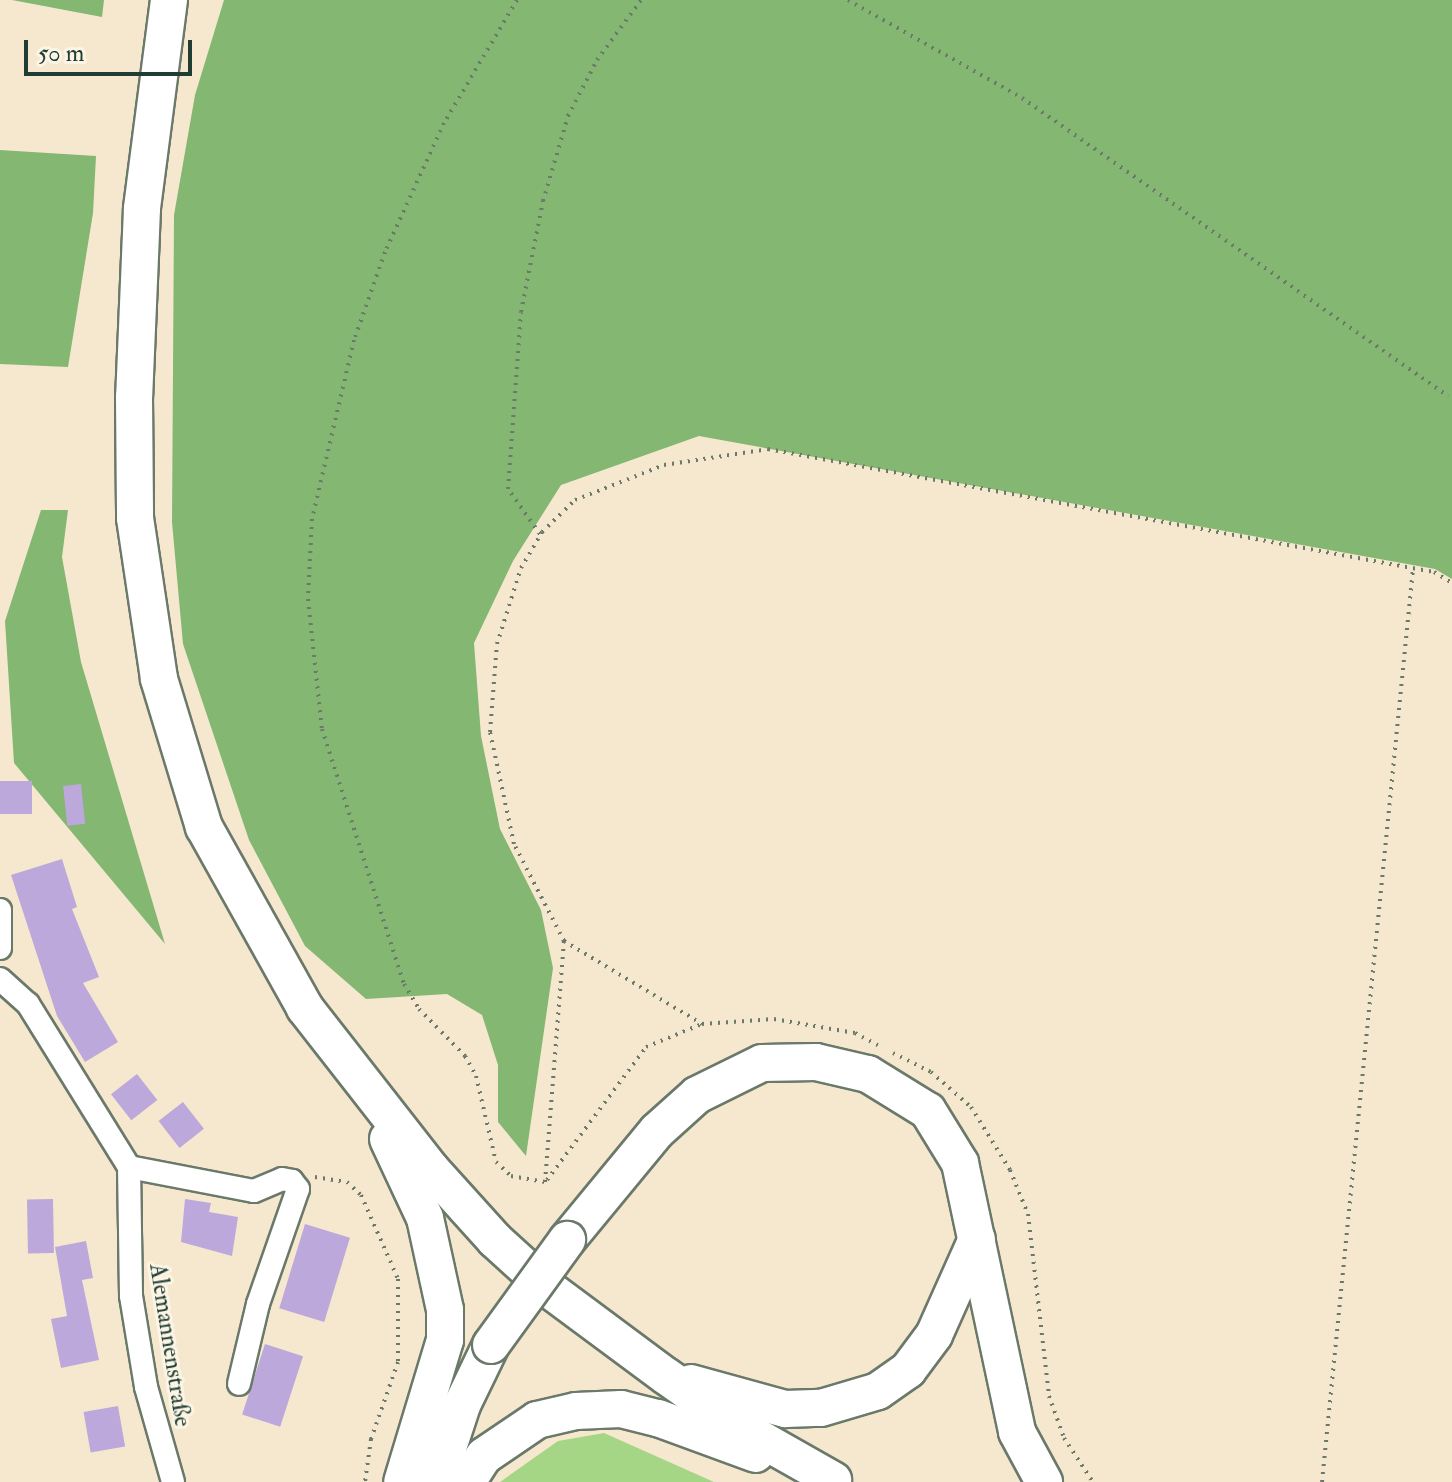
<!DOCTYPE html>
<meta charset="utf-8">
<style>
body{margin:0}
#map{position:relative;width:1452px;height:1482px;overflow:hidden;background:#f6e8cf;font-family:"IM FELL Double Pica",serif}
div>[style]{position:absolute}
.green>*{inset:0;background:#a4d685}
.forest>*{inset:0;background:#83b772}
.building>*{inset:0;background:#bca8db;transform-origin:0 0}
.path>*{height:4px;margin-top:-2px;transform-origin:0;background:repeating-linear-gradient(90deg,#6a796a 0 2px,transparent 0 8px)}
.roads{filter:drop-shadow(2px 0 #6a796a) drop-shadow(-2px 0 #6a796a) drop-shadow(0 2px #6a796a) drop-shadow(0 -2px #6a796a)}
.street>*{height:22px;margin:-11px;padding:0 11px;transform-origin:11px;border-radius:11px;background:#fff}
.primary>*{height:36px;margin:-18px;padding:0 18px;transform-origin:18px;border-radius:18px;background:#fff}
.bridges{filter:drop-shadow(2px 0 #6a796a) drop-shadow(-2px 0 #6a796a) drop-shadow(0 2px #6a796a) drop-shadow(0 -2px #6a796a)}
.primary-bridge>*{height:36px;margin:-18px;padding:0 18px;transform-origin:18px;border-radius:18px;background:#fff}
span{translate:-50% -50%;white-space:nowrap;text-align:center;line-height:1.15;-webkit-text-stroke:6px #fcf5e5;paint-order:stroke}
.street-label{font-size:24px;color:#1f3d34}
.scale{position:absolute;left:24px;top:40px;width:168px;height:36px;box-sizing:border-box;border:4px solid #1f3d34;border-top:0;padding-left:10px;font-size:24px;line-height:28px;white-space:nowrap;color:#1f3d34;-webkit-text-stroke:6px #fcf5e5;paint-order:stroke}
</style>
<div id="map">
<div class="green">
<div style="clip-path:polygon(604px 1433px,714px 1482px,500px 1482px,558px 1441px)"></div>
</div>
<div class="forest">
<div style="clip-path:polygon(12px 0,104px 0,102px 17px)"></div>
<div style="clip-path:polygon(224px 0,1452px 0,1452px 579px,1435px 569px,699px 436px,561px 485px,513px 561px,474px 643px,481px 736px,500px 829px,541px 910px,553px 968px,526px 1156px,498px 1122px,498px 1065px,482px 1015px,447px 994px,366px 999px,305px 946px,249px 840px,183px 644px,172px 522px,174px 215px,195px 95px)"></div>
<div style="clip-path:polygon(0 150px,96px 156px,93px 213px,68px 367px,0 364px)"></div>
<div style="clip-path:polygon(41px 510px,68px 510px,62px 557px,81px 662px,165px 944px,14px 763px,5px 621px)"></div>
</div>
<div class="building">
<div style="left:32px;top:781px;width:33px;height:32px;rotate:90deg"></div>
<div style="left:81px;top:784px;width:40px;height:18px;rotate:84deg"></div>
<div style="clip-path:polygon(62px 859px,77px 907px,72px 909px,99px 977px,83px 983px,118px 1042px,85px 1062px,57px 1016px,11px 875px)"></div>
<div style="left:137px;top:1074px;width:33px;height:33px;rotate:52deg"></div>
<div style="left:183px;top:1102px;width:34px;height:31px;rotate:52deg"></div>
<div style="left:53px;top:1199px;width:54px;height:26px;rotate:89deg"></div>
<div style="clip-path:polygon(185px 1199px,211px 1203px,209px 1212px,238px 1217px,232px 1256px,181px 1242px)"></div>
<div style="left:305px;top:1224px;width:47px;height:88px;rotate:17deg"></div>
<div style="clip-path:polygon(86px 1241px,93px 1278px,82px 1280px,99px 1360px,61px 1368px,51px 1319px,67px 1316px,55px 1247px)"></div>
<div style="left:265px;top:1344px;width:40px;height:74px;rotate:18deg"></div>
<div style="left:118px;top:1406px;width:41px;height:35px;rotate:80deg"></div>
</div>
<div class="path">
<div style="left:517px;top:0;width:143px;rotate:120.7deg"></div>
<div style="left:444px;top:123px;width:142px;rotate:114.6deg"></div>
<div style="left:385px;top:252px;width:93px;rotate:109.4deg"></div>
<div style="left:354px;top:340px;width:184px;rotate:103.2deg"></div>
<div style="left:312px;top:519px;width:80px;rotate:92.9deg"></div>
<div style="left:308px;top:599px;width:131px;rotate:83.9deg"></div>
<div style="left:322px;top:729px;width:268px;rotate:72.2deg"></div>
<div style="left:404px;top:984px;width:29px;rotate:59deg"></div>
<div style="left:419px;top:1009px;width:66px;rotate:45.6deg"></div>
<div style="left:465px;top:1056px;width:23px;rotate:61deg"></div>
<div style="left:476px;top:1076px;width:88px;rotate:76.9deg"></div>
<div style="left:496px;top:1162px;width:21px;rotate:43deg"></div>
<div style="left:511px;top:1176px;width:35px;rotate:10deg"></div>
<div style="left:848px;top:0;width:200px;rotate:29.4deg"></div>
<div style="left:1022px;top:98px;width:520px;rotate:34.97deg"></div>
<div style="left:540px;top:534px;width:55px;rotate:-125.4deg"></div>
<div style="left:508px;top:489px;width:177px;rotate:-85.8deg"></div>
<div style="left:521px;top:312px;width:113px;rotate:-78.8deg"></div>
<div style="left:543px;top:201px;width:89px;rotate:-73.6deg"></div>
<div style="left:568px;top:116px;width:63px;rotate:-62.6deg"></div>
<div style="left:597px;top:60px;width:74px;rotate:-53.7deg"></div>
<div style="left:564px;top:941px;width:161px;rotate:31deg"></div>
<div style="left:893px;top:1053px;width:42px;rotate:26.6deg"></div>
<div style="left:931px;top:1072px;width:53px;rotate:41.2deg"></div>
<div style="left:971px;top:1107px;width:74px;rotate:58.2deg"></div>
<div style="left:1010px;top:1170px;width:48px;rotate:67.8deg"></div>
<div style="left:1028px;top:1214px;width:183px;rotate:83.4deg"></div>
<div style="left:1049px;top:1396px;width:45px;rotate:70.3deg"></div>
<div style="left:1064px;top:1438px;width:53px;rotate:56.6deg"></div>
<div style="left:315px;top:1177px;width:32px;rotate:9deg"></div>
<div style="left:347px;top:1182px;width:19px;rotate:43deg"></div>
<div style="left:361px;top:1195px;width:92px;rotate:66.2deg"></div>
<div style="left:398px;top:1279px;width:83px;rotate:90deg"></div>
<div style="left:398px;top:1362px;width:82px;rotate:109.3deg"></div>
<div style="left:371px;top:1439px;width:43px;rotate:97.9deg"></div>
<div style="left:547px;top:1180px;width:166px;rotate:-53.3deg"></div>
<div style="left:646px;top:1047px;width:61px;rotate:-22.3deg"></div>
<div style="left:702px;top:1024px;width:72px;rotate:-4deg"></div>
<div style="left:774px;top:1019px;width:82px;rotate:9.8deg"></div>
<div style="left:855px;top:1033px;width:26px;rotate:28deg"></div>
<div style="left:545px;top:1182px;width:242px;rotate:-85.5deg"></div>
<div style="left:564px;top:941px;width:109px;rotate:-117.3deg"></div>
<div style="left:514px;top:844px;width:115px;rotate:-102.1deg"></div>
<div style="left:490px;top:732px;width:88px;rotate:-85.5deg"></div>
<div style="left:497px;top:644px;width:80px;rotate:-72.5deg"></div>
<div style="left:521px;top:568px;width:42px;rotate:-59.7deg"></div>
<div style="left:542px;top:532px;width:46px;rotate:-44.1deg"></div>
<div style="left:575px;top:500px;width:96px;rotate:-21.5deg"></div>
<div style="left:664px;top:465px;width:105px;rotate:-8.7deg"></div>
<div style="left:768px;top:449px;width:677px;rotate:10.46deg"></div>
<div style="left:1434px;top:572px;width:21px;rotate:31deg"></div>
<div style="left:1322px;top:1482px;width:918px;rotate:-84.31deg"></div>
</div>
<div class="roads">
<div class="street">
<div style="left:0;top:910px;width:38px;rotate:90deg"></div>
<div style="left:0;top:979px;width:38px;rotate:42deg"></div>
<div style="left:28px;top:1004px;width:192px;rotate:58.2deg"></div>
<div style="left:129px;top:1167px;width:129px;rotate:89.1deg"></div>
<div style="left:131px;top:1296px;width:92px;rotate:80.6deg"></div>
<div style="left:146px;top:1387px;width:99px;rotate:74.1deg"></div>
<div style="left:129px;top:1167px;width:127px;rotate:10.9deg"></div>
<div style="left:254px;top:1191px;width:30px;rotate:-23deg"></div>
<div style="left:282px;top:1179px;width:10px;rotate:11deg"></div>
<div style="left:292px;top:1181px;width:10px;rotate:53deg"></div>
<div style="left:298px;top:1189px;width:122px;rotate:109.2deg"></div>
<div style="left:258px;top:1304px;width:82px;rotate:103.4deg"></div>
</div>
<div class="primary">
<div style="left:169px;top:0;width:211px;rotate:97.4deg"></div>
<div style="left:142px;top:209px;width:188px;rotate:92.4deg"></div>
<div style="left:134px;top:397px;width:121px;rotate:89.5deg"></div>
<div style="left:135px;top:518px;width:163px;rotate:81.5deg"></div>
<div style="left:159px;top:679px;width:155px;rotate:73.1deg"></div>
<div style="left:204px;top:827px;width:207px;rotate:60.8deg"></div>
<div style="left:305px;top:1008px;width:203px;rotate:52deg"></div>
<div style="left:430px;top:1168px;width:97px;rotate:47.9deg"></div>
<div style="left:495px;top:1240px;width:74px;rotate:42.3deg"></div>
<div style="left:550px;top:1290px;width:144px;rotate:36.6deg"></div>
<div style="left:666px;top:1376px;width:83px;rotate:35.2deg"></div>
<div style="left:734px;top:1424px;width:114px;rotate:29.5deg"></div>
<div style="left:388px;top:1139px;width:87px;rotate:64.9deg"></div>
<div style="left:425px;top:1218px;width:94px;rotate:77.7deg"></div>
<div style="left:445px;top:1310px;width:30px;rotate:90deg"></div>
<div style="left:445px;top:1340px;width:148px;rotate:106.8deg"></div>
<div style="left:567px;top:1240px;width:141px;rotate:-50.5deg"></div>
<div style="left:657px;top:1131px;width:54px;rotate:-42deg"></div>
<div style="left:697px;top:1095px;width:72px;rotate:-26.2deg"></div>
<div style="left:762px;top:1063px;width:54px;rotate:-1.1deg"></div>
<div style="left:816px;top:1062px;width:53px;rotate:13deg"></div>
<div style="left:868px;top:1074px;width:70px;rotate:31.7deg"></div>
<div style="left:928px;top:1111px;width:61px;rotate:58.4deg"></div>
<div style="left:960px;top:1163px;width:275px;rotate:78deg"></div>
<div style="left:1017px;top:1432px;width:57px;rotate:61.6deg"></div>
<div style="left:691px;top:1383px;width:98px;rotate:15.5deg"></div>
<div style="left:785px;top:1409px;width:36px;rotate:-2deg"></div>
<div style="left:821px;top:1408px;width:59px;rotate:-16.6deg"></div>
<div style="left:878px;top:1391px;width:37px;rotate:-35deg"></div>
<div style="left:908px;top:1370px;width:44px;rotate:-53.4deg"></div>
<div style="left:934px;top:1335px;width:105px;rotate:-65.9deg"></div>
<div style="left:437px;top:1482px;width:81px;rotate:-72deg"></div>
<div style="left:462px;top:1405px;width:67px;rotate:-64.2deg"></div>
<div style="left:467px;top:1482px;width:31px;rotate:-57deg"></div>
<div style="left:484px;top:1456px;width:64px;rotate:-34.2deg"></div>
<div style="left:537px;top:1420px;width:40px;rotate:-13deg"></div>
<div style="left:576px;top:1411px;width:45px;rotate:-2.5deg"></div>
<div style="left:621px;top:1409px;width:38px;rotate:14deg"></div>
<div style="left:658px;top:1418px;width:104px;rotate:20.2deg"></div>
</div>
</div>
<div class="bridges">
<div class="primary-bridge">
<div style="left:491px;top:1345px;width:130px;rotate:-54.1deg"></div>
</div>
</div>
<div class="street-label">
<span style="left:170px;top:1345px;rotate:81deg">Alemannenstraße</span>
</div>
<div class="scale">50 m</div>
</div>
